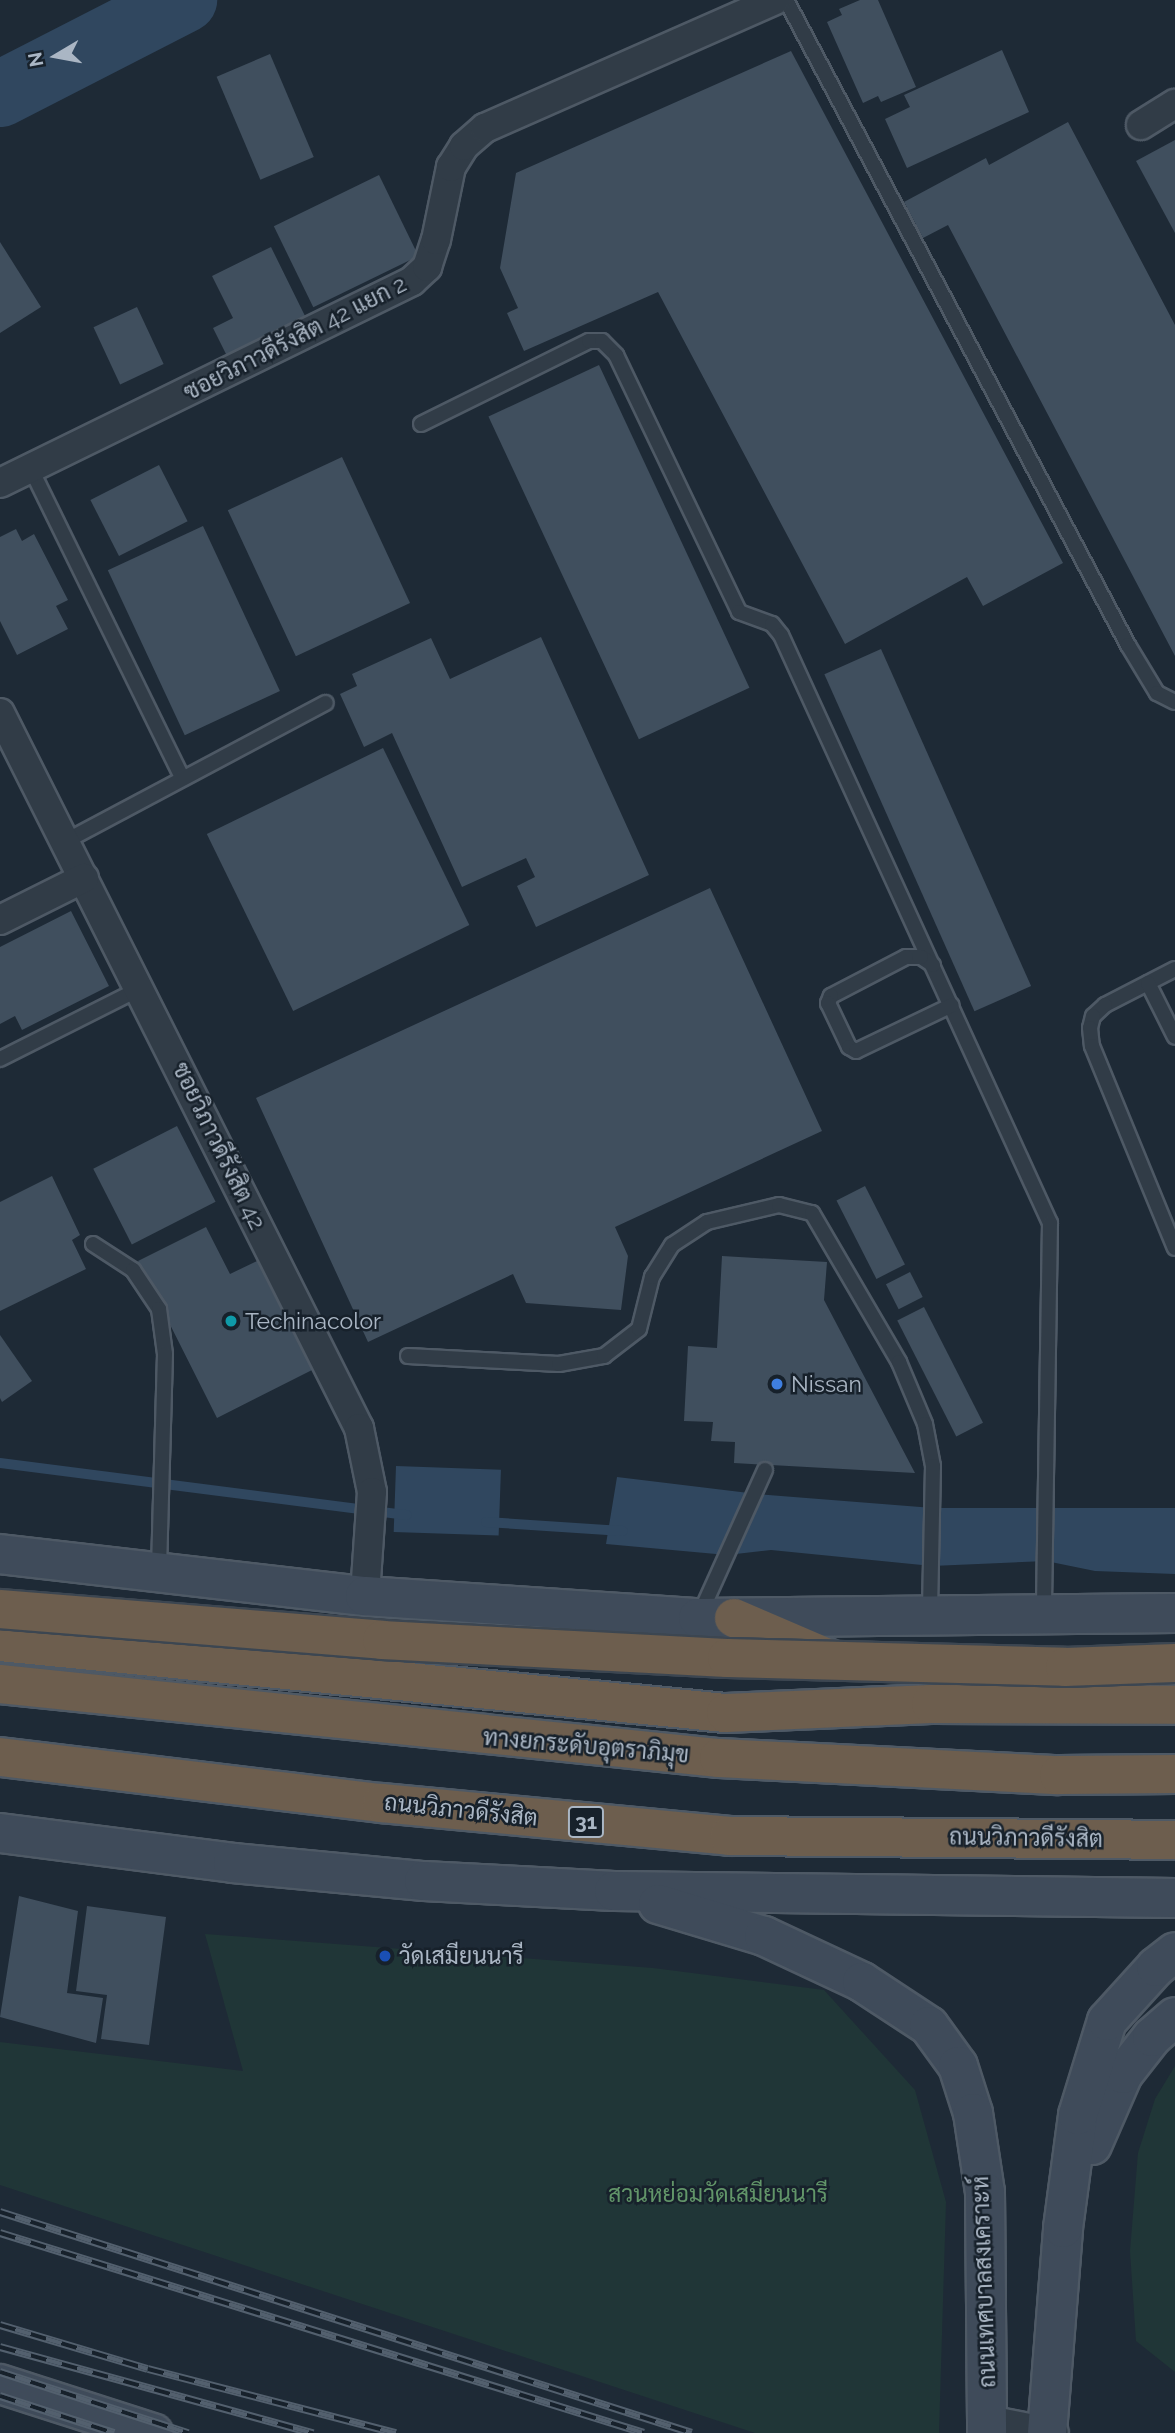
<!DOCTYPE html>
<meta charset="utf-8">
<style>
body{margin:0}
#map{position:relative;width:1175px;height:2433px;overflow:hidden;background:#1e2a36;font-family:Raleway,Sarabun,sans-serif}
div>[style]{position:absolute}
.green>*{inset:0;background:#203637}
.water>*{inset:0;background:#30475f;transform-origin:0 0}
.stream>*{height:10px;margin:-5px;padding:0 5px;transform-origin:5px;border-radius:5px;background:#30475f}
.river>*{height:66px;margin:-33px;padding:0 33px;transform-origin:33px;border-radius:33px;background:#30475f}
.building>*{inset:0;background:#404f5e;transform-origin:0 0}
.roads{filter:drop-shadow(2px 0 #4e5965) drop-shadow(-2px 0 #4e5965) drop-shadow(0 2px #4e5965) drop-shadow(0 -2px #4e5965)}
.lane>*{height:14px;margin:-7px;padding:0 7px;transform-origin:7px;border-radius:7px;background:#313c47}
.street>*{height:28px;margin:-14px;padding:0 14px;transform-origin:14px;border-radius:14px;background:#313c47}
.secondary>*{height:38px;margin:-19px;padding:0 19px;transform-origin:19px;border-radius:19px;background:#3f4b5a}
.highway>*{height:38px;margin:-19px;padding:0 19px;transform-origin:19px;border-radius:19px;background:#6d5e4e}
.rail>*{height:8px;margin-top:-4px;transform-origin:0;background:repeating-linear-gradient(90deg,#17212b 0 16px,#53606e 0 32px);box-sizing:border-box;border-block:2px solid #53606e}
.bridges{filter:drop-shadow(2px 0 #3c4651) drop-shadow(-2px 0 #3c4651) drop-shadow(0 2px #3c4651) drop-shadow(0 -2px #3c4651)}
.highway-bridge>*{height:38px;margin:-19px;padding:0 19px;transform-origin:19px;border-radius:19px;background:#6d5e4e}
.dots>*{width:19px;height:19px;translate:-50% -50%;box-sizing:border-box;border:4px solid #17212b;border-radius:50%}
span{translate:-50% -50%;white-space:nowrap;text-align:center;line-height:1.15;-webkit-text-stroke:5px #17212b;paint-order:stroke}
.shield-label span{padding:2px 5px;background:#17212b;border:2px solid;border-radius:5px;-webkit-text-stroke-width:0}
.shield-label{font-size:21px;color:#aab6c4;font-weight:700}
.street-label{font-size:23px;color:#aab6c4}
.poi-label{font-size:23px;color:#aab6c4}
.left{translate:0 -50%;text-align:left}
.park-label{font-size:23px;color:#629569}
.north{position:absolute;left:21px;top:21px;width:70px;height:70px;-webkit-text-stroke:5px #17212b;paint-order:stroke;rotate:260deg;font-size:19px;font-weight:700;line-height:28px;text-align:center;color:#aab6c4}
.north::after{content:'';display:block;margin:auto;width:24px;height:32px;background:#aab6c4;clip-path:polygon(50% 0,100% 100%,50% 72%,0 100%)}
</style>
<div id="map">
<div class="green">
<div style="clip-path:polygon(205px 1934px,653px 1968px,824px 1990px,915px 2090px,946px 2202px,939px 2433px,755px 2433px,0 2185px,0 2042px,243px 2071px)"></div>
<div style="clip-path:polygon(1175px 2066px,1175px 2372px,1136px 2341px,1130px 2251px,1138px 2153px,1155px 2099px)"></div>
</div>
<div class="water">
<div style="left:396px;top:1466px;width:105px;height:66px;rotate:2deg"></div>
<div style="clip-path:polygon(617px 1477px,757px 1494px,933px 1508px,1175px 1508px,1175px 1574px,1095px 1571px,1046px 1561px,932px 1566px,771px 1550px,727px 1555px,606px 1544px)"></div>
</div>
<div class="stream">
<div style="left:0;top:1463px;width:410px;rotate:7.3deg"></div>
<div style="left:486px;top:1522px;width:137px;rotate:3.8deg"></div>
</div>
<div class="river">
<div style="left:0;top:94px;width:207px;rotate:-27.1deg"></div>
</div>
<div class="building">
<div style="clip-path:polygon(860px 0,878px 0,916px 87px,881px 102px,878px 96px,863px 103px,827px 22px,842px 15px,839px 9px)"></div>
<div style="clip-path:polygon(1002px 50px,1029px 112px,907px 168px,885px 119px,910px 107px,904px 95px)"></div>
<div style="clip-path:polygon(791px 51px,1063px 563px,983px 606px,967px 577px,845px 644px,658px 292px,524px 351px,507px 313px,518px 308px,500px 268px,516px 173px)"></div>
<div style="left:270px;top:54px;width:112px;height:58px;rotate:67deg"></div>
<div style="clip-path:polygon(1068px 122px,1175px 325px,1175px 656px,948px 225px,923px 238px,904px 202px,986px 158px,989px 165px)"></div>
<div style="clip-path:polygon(1175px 140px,1175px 233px,1136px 161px)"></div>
<div style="left:379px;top:175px;width:90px;height:117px;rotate:64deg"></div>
<div style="clip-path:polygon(0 242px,41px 307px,0 333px)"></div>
<div style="clip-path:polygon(271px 247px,306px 318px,227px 356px,213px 328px,233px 318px,212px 276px)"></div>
<div style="left:137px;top:307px;width:63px;height:48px;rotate:65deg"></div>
<div style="left:599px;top:365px;width:356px;height:122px;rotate:65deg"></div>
<div style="left:342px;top:457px;width:161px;height:126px;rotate:65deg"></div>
<div style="left:159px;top:465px;width:63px;height:77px;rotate:63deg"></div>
<div style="left:203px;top:526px;width:182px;height:105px;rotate:65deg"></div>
<div style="clip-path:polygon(16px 529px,22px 541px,34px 534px,68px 600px,56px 606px,68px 629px,17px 655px,0 621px,0 537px)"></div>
<div style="clip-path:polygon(541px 637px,649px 875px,536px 927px,517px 886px,535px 877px,526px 858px,462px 887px,392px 733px,364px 747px,340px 694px,357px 686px,352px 674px,431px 638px,450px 679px)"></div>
<div style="left:881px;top:649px;width:369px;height:62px;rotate:66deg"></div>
<div style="left:383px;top:748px;width:197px;height:196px;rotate:64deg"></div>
<div style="clip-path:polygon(710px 888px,822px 1131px,615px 1227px,628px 1256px,621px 1310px,526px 1303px,513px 1274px,368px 1342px,256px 1098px)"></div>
<div style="clip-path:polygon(71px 911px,109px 986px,22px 1030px,15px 1016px,0 1024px,0 947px)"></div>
<div style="left:177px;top:1126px;width:85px;height:94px;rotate:63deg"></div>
<div style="clip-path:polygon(52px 1176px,80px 1235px,72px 1240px,86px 1269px,0 1311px,0 1202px)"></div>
<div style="left:865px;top:1186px;width:88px;height:32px;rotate:63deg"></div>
<div style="clip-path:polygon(206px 1227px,230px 1274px,261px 1259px,316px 1368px,217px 1418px,138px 1261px)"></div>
<div style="clip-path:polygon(722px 1256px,827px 1262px,824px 1300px,915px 1473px,734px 1463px,735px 1442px,711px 1441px,713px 1422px,684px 1421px,688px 1346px,717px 1348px)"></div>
<div style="left:910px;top:1272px;width:28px;height:27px;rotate:63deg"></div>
<div style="left:924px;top:1307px;width:130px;height:30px;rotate:63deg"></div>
<div style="clip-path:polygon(0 1335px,32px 1381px,2px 1402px,0 1398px)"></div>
<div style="clip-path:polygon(19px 1896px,78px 1911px,67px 1993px,103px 1998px,96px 2043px,0 2017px)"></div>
<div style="clip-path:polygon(87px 1906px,166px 1917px,149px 2045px,101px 2039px,107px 1995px,76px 1991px)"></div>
</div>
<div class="roads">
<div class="lane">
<div style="left:786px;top:0;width:730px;rotate:62.07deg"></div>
<div style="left:1128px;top:645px;width:56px;rotate:58.9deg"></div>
<div style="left:1157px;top:693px;width:20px;rotate:27deg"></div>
<div style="left:421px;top:424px;width:187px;rotate:-26.3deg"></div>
<div style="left:589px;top:341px;width:13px"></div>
<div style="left:602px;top:341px;width:20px;rotate:45deg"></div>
<div style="left:616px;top:355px;width:285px;rotate:64.4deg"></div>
<div style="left:739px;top:612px;width:35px;rotate:20deg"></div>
<div style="left:772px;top:624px;width:14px;rotate:51deg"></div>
<div style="left:781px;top:635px;width:647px;rotate:65.42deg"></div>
<div style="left:1050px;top:1223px;width:391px;rotate:90.9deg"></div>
<div style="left:31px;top:469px;width:343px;rotate:63.9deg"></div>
<div style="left:66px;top:841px;width:294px;rotate:-28deg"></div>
<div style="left:933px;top:965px;width:14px;rotate:-146deg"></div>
<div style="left:921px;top:957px;width:15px;rotate:180deg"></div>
<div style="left:906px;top:957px;width:85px;rotate:152.5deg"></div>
<div style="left:831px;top:996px;width:8px;rotate:113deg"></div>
<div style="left:828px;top:1003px;width:49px;rotate:64.5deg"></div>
<div style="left:849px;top:1047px;width:8px;rotate:30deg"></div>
<div style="left:856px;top:1051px;width:106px;rotate:-25.6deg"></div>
<div style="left:1175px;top:969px;width:79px;rotate:152.8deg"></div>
<div style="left:1105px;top:1005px;width:16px;rotate:137deg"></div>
<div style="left:1093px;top:1016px;width:12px;rotate:104deg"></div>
<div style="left:1090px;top:1028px;width:18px;rotate:84deg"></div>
<div style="left:1092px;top:1046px;width:218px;rotate:67.7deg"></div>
<div style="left:1148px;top:983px;width:60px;rotate:63.4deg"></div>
<div style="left:0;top:1059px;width:158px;rotate:-26.7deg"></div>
<div style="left:93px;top:1244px;width:48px;rotate:33deg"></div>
<div style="left:133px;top:1270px;width:47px;rotate:56.3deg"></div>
<div style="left:159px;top:1309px;width:45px;rotate:82.4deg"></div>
<div style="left:165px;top:1354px;width:218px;rotate:91.6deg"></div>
<div style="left:408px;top:1356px;width:151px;rotate:3deg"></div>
<div style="left:559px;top:1364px;width:46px;rotate:-10.1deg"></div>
<div style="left:604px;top:1356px;width:44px;rotate:-37.6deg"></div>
<div style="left:639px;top:1329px;width:54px;rotate:-76deg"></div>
<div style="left:652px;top:1277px;width:38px;rotate:-58deg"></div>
<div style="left:672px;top:1245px;width:42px;rotate:-33.3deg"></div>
<div style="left:707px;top:1222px;width:74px;rotate:-13.3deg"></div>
<div style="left:779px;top:1205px;width:34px;rotate:14deg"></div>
<div style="left:812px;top:1213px;width:173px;rotate:59.7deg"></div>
<div style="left:899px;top:1362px;width:67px;rotate:67.2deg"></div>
<div style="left:925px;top:1424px;width:43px;rotate:79.2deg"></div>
<div style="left:933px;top:1466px;width:149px;rotate:91.2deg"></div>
<div style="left:700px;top:1614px;width:158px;rotate:-65.7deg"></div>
</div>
<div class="street">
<div style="left:1141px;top:125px;width:40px;rotate:-32deg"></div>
<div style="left:0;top:483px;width:459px;rotate:-26.1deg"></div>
<div style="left:412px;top:281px;width:21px;rotate:-43deg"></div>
<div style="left:427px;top:267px;width:28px;rotate:-72deg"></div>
<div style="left:436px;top:240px;width:75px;rotate:-78.4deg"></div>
<div style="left:451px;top:167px;width:25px;rotate:-58deg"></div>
<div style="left:464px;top:146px;width:28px;rotate:-41deg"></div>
<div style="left:485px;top:128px;width:317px;rotate:-23.8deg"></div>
<div style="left:0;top:713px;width:800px;rotate:63.34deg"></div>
<div style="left:359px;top:1428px;width:65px;rotate:78.5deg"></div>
<div style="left:372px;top:1492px;width:104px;rotate:93.9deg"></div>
<div style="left:0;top:920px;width:94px;rotate:-26.6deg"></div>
<div style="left:988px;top:2420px;width:67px;rotate:11.1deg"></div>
</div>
<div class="secondary">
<div style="left:0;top:1554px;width:367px;rotate:6.6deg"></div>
<div style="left:365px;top:1596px;width:334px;rotate:3.8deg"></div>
<div style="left:698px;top:1618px;width:477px;rotate:-0.6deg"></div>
<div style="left:0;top:1833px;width:235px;rotate:7.3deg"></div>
<div style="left:233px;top:1863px;width:192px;rotate:5.4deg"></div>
<div style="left:424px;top:1881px;width:190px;rotate:3deg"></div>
<div style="left:614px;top:1891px;width:561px;rotate:0.71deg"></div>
<div style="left:658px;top:1904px;width:111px;rotate:16.8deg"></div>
<div style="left:764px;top:1936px;width:108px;rotate:25.1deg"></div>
<div style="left:862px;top:1982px;width:80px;rotate:33.3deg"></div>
<div style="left:929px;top:2026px;width:49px;rotate:54.1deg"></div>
<div style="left:958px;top:2066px;width:49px;rotate:72.3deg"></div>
<div style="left:973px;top:2113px;width:80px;rotate:81.4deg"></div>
<div style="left:985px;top:2192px;width:241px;rotate:89.5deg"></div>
<div style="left:1092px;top:2145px;width:77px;rotate:-66.4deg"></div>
<div style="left:1123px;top:2074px;width:47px;rotate:-51.9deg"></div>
<div style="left:1152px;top:2037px;width:30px;rotate:-41deg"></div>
<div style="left:0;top:2384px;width:161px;rotate:17.8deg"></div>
<div style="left:1047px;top:2433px;width:206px;rotate:-85.5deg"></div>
<div style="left:1063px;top:2228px;width:114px;rotate:-82.4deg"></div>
<div style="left:1078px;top:2115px;width:98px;rotate:-72.9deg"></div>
<div style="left:1107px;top:2021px;width:73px;rotate:-47.8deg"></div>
<div style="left:1156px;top:1967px;width:24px;rotate:-38deg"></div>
</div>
<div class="highway">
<div style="left:734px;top:1618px;width:107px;rotate:23.2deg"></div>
<div style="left:0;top:1642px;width:729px;rotate:5.59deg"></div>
<div style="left:726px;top:1713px;width:205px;rotate:-2.5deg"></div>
<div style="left:931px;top:1704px;width:244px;rotate:0.2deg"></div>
<div style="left:0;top:1684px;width:723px;rotate:5.88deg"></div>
<div style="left:719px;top:1758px;width:340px;rotate:2.9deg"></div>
<div style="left:1059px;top:1775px;width:116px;rotate:-0.5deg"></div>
<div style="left:0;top:1757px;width:385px;rotate:6.9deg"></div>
<div style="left:382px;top:1803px;width:349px;rotate:5.4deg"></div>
<div style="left:729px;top:1836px;width:446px;rotate:0.5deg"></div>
</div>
</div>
<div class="rail">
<div style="left:0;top:2212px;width:726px;rotate:17.71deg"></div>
<div style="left:0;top:2233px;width:674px;rotate:17.25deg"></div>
<div style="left:0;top:2325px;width:154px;rotate:16.6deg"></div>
<div style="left:148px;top:2369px;width:256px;rotate:14.5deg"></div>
<div style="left:0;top:2347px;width:325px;rotate:15.4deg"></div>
<div style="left:0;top:2372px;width:198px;rotate:18deg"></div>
<div style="left:0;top:2396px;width:120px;rotate:18deg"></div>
</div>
<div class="bridges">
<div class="highway-bridge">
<div style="left:0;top:1609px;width:383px;rotate:4.6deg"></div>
<div style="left:382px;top:1640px;width:345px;rotate:3deg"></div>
<div style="left:727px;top:1658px;width:338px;rotate:1.5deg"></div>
<div style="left:1065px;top:1667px;width:110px;rotate:-2.1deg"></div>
</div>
</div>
<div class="dots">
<div style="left:231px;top:1321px;background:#0f9aa8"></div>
<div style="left:777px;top:1384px;background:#3f7fe0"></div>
<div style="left:385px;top:1956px;background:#1a4fb4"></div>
</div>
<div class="shield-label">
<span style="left:586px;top:1822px">31</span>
</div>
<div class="street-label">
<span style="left:295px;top:338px;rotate:-27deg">ซอยวิภาวดีรังสิต 42 แยก 2</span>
<span style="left:219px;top:1146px;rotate:64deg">ซอยวิภาวดีรังสิต 42</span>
<span style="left:586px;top:1746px;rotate:5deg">ทางยกระดับอุตราภิมุข</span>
<span style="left:461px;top:1810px;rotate:6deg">ถนนวิภาวดีรังสิต</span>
<span style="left:1026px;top:1838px;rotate:1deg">ถนนวิภาวดีรังสิต</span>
<span style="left:984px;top:2282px;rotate:-92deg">ถนนเทศบาลสงเคราะห์</span>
</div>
<div class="poi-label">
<span class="left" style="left:245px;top:1321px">Techinacolor</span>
<span class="left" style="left:791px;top:1384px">Nissan</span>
<span class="left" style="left:399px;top:1956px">วัดเสมียนนารี</span>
</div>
<div class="park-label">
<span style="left:718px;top:2194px">สวนหย่อมวัดเสมียนนารี</span>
</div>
<div class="north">N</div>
</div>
